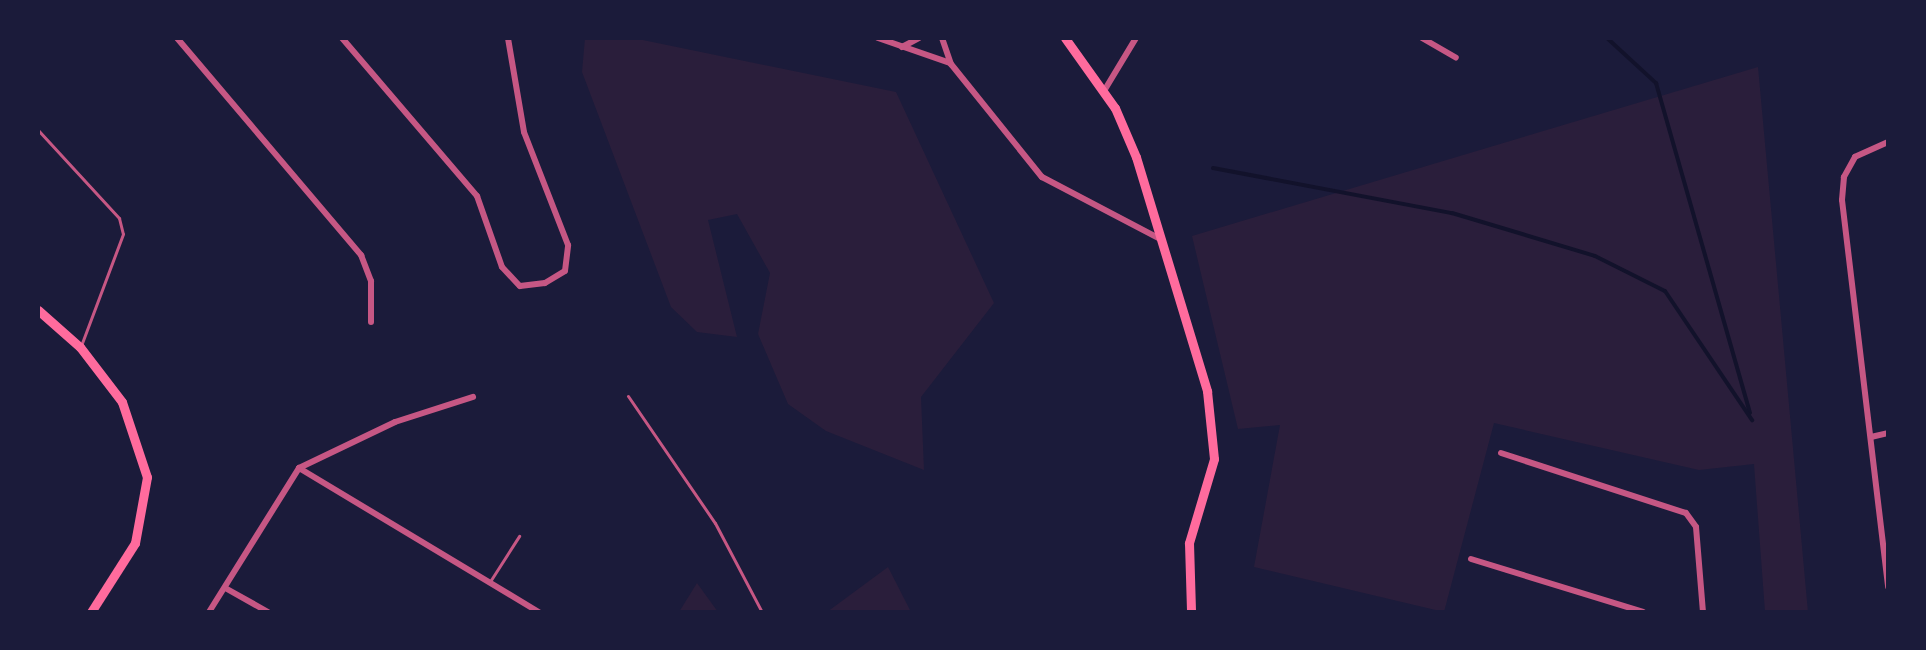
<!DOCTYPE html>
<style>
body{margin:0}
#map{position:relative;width:1926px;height:650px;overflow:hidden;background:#1b1b3a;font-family:"PT Serif",serif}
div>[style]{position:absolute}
.green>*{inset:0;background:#2a1e3b}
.stream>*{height:4px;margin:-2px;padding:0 2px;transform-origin:2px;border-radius:2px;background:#12122b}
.service>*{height:3px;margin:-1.5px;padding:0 1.5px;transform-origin:1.5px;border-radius:1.5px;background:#c65784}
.minor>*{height:6px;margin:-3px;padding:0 3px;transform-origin:3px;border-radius:3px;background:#c65784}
.secondary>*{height:9px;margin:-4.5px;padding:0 4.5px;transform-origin:4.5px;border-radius:4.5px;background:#ff6b9d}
span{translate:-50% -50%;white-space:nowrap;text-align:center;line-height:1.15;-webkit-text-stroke:8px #1b1b3a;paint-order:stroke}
.frame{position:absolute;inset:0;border:40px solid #1b1b3a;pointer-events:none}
</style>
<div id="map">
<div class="green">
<div style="clip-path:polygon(585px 38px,633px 38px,896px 92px,994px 303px,921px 397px,924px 470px,826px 431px,788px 404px,758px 334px,770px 273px,737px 214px,708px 220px,737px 337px,697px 332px,671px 307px,582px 72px)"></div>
<div style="clip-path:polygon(1758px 67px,1808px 612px,1765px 612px,1754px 464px,1699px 470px,1494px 423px,1444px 612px,1254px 567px,1280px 425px,1238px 429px,1192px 236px)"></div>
<div style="clip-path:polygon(888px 567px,911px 612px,827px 612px)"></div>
<div style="clip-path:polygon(697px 583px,718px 612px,679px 612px)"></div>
</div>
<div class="stream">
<div style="left:1607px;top:38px;width:67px;rotate:42.6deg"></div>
<div style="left:1656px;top:83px;width:343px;rotate:74.1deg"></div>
<div style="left:1213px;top:168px;width:243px;rotate:10.7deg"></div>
<div style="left:1452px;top:213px;width:149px;rotate:16.7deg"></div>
<div style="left:1595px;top:256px;width:78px;rotate:26.6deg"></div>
<div style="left:1665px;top:291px;width:156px;rotate:56deg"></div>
</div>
<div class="service">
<div style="left:38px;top:130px;width:120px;rotate:47.4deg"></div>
<div style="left:119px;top:218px;width:16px;rotate:76deg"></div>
<div style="left:123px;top:234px;width:120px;rotate:110.6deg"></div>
<div style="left:628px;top:396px;width:154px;rotate:55.6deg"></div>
<div style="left:715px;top:523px;width:101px;rotate:62.2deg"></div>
<div style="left:489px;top:583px;width:56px;rotate:-57.4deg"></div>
</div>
<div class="minor">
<div style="left:177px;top:38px;width:285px;rotate:49.7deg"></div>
<div style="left:361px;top:255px;width:28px;rotate:69deg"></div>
<div style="left:371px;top:281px;width:41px;rotate:90deg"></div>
<div style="left:342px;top:38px;width:208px;rotate:49.5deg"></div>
<div style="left:477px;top:196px;width:75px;rotate:70.6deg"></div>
<div style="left:502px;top:267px;width:26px;rotate:47deg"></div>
<div style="left:520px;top:286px;width:25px;rotate:-7deg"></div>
<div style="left:545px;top:283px;width:23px;rotate:-31deg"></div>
<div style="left:565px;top:271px;width:26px;rotate:-83deg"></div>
<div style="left:568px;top:245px;width:121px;rotate:-111.3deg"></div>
<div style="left:524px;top:132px;width:95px;rotate:-99.7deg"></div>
<div style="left:878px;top:38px;width:76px;rotate:19.1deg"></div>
<div style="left:942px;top:38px;width:28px;rotate:71deg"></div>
<div style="left:951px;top:64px;width:145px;rotate:51.2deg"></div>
<div style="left:1042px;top:177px;width:136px;rotate:27.7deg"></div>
<div style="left:1422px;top:38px;width:39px;rotate:30deg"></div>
<div style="left:902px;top:47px;width:19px;rotate:-28deg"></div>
<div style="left:1104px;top:91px;width:62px;rotate:-58.9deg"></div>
<div style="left:1888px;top:142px;width:36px;rotate:156deg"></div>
<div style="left:1855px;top:157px;width:23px;rotate:119deg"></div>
<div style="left:1844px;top:177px;width:23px;rotate:95deg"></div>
<div style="left:1842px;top:200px;width:390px;rotate:83.2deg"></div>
<div style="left:1871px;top:437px;width:17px;rotate:-13deg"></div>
<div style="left:1501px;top:453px;width:194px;rotate:18deg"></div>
<div style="left:1686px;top:513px;width:17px;rotate:54deg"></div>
<div style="left:1696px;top:527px;width:85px;rotate:85.3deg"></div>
<div style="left:299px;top:468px;width:280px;rotate:31deg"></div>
<div style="left:1471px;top:559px;width:180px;rotate:17.1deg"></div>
<div style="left:227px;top:589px;width:47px;rotate:29.3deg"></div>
<div style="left:209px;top:612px;width:170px;rotate:-58deg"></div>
<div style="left:299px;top:468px;width:106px;rotate:-25.6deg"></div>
<div style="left:395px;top:422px;width:82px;rotate:-17.8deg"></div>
</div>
<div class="secondary">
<div style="left:1065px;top:38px;width:86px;rotate:54.5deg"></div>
<div style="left:1115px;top:108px;width:53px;rotate:66.8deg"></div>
<div style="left:1136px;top:157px;width:245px;rotate:73.1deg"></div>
<div style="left:1207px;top:391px;width:68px;rotate:84.1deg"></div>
<div style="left:1214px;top:459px;width:88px;rotate:106.6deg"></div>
<div style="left:1189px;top:543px;width:69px;rotate:88.3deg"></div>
<div style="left:38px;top:310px;width:56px;rotate:41.4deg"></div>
<div style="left:80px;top:347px;width:69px;rotate:52.6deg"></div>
<div style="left:122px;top:402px;width:79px;rotate:71.6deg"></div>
<div style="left:147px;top:477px;width:67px;rotate:100.3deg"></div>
<div style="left:135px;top:543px;width:82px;rotate:122.5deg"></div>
</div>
<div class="frame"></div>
</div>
